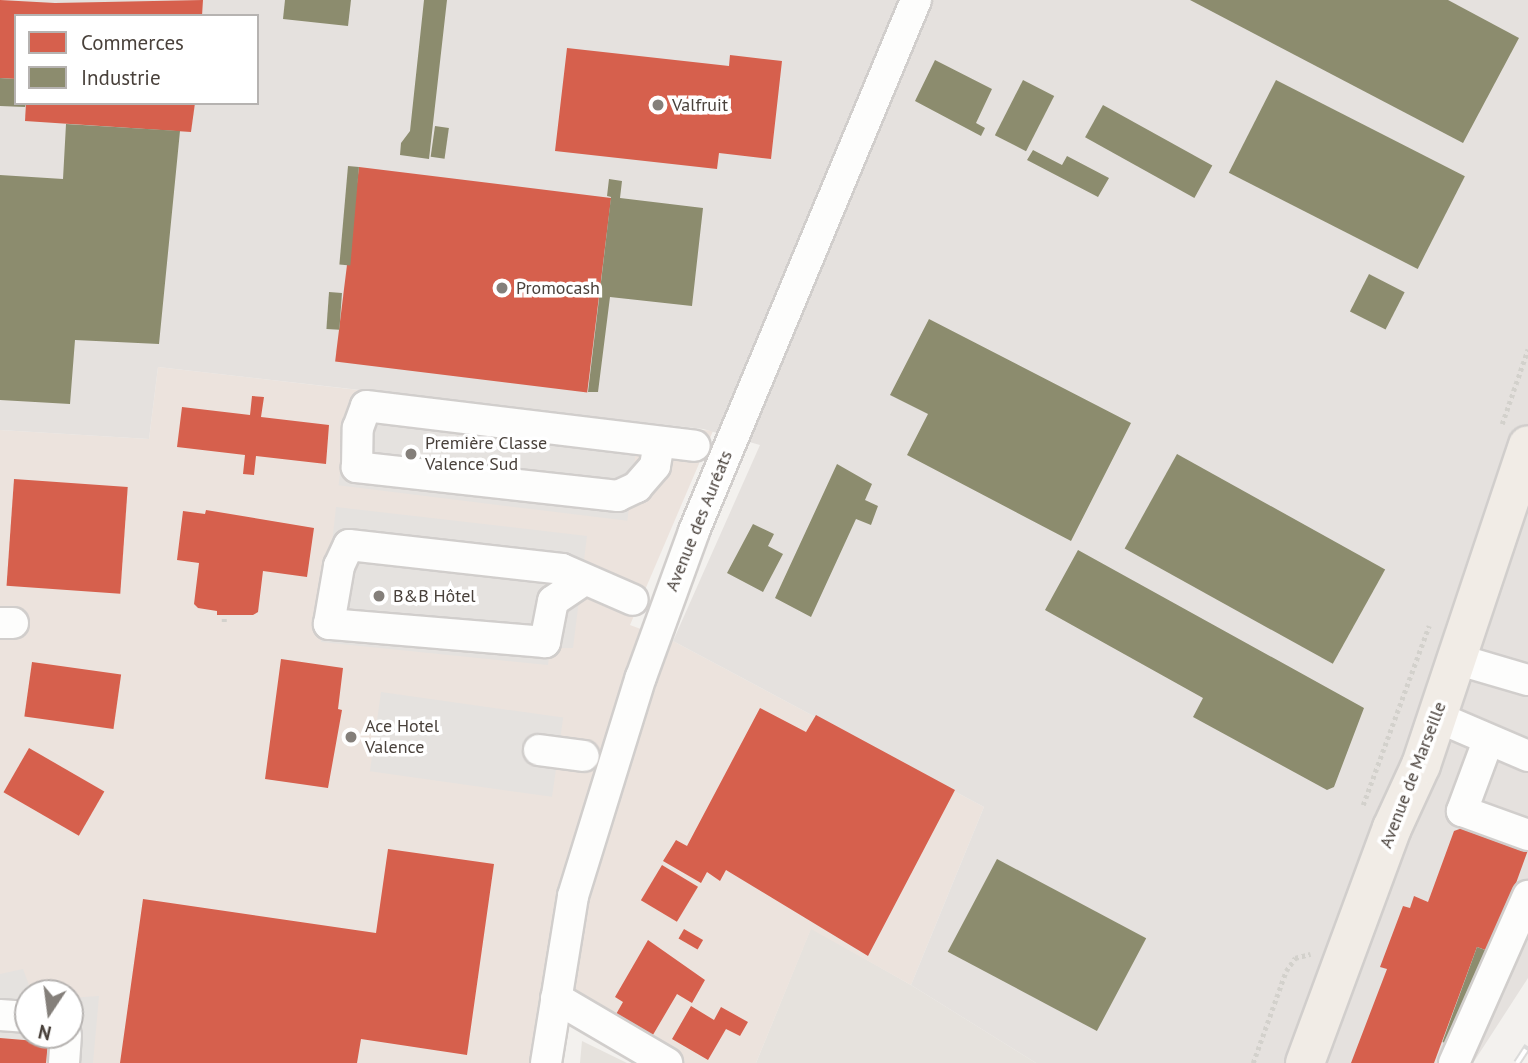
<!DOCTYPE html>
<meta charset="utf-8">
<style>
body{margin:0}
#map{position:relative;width:1528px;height:1063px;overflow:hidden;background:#f3f1ee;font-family:"PT Sans",sans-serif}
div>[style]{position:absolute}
.residential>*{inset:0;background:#e6e2dd}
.commercial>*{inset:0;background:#ece3dd}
.industrial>*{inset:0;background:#e5e1de}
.parking>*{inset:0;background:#e5e2df;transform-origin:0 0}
.shops>*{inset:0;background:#d6604d;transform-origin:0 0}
.industry>*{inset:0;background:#8c8c6e;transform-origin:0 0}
.path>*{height:4.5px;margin-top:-2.25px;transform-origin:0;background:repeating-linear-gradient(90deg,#d3d1cc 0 3.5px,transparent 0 7px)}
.roads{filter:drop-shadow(2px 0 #d1cecc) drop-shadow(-2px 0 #d1cecc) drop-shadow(0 2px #d1cecc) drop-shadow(0 -2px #d1cecc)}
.minor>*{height:30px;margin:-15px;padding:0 15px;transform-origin:15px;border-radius:15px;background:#fdfdfc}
.major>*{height:38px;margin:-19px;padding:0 19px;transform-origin:19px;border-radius:19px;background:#f1ece6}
.rail>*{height:8px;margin-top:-4px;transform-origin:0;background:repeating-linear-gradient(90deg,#fff 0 16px,#dbdbda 0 32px);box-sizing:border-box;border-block:2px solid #dbdbda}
.dots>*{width:19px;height:19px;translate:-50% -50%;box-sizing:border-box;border:4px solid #fff;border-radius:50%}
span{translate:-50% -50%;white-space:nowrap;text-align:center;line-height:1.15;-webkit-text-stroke:7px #fff;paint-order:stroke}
.poi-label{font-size:18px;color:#49413b}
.left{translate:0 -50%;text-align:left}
.street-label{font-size:18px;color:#49413b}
.legend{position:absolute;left:14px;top:14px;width:245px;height:91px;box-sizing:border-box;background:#fff;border:2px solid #b6b3b1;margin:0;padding:9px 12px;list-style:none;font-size:21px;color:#49413b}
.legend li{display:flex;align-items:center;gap:14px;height:35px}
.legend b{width:35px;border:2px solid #b6b3b1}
.north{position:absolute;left:14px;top:979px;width:70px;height:70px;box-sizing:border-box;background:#fff;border:2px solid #b6b3b1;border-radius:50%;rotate:193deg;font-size:19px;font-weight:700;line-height:28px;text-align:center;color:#49413b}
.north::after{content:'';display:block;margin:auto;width:24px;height:32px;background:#847f7a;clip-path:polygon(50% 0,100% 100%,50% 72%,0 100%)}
</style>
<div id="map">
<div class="residential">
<div style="clip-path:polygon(811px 928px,911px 985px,1036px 1063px,756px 1063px)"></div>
<div style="clip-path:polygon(582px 1041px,627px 1063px,580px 1063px)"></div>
</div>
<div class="commercial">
<div style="clip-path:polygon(evenodd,158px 367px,713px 431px,630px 625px,673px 641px,984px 807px,911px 985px,811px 929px,756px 1063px,684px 1063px,540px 993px,529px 1063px,0 1063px,0 430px,149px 439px,158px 367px,28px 993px,70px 993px,70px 1035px,28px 1035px,28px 993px)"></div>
</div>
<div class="industrial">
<div style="clip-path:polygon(evenodd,0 0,1528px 0,1528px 978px,1473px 1063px,1036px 1063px,911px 985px,984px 807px,673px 641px,760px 445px,703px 429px,158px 367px,149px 439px,0 430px,0 0,16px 16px,257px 16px,257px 103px,16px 103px,16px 16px)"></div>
</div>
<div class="parking">
<div style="left:349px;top:400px;width:291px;height:86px;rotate:7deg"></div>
<div style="clip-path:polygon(336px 507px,587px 536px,573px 648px,550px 648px,548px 665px,321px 642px)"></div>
<div style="left:381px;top:692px;width:184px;height:80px;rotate:8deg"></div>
<div style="clip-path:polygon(23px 969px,32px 993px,28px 993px,28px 1035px,70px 1035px,70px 998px,99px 996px,93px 1063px,46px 1063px,48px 1042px,0 1038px,0 974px)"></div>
</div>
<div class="shops">
<div style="clip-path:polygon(0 0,55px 3px,203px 0,202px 16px,16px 16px,16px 79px,0 78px)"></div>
<div style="clip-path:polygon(567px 48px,729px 66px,730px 55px,782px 61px,771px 159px,719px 153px,717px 169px,555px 151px)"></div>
<div style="clip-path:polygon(26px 103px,195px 103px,191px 132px,25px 121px)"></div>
<div style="left:359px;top:167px;width:254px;height:196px;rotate:7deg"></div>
<div style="clip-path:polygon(252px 396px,264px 397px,261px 417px,329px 425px,326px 464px,256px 456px,254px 475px,243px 474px,245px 455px,177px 447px,182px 407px,250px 415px)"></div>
<div style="left:14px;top:479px;width:114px;height:107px;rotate:4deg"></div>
<div style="clip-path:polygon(206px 510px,314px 528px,307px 577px,263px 571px,258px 612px,253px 615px,217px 615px,217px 611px,198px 608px,194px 604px,199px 563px,177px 560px,183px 511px,205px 514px)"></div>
<div style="clip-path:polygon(281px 659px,343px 668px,338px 709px,342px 710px,328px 788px,265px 779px)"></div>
<div style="left:32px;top:662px;width:90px;height:55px;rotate:8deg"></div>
<div style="clip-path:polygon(760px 708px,806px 732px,816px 715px,955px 790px,868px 956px,726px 870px,720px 881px,707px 872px,701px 883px,663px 861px,676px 840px,687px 846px)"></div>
<div style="left:29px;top:748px;width:87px;height:51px;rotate:30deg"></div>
<div style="clip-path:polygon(1465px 827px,1528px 850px,1491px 952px,1477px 947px,1434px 1063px,1351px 1063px,1387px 969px,1380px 967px,1403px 906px,1410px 908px,1414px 896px,1428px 902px,1454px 831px)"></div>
<div style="clip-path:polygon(388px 849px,494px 864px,467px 1055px,361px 1039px,357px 1063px,120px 1063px,143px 899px,376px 933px)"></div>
<div style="left:662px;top:865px;width:42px;height:41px;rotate:31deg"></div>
<div style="left:684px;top:929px;width:22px;height:11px;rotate:30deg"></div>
<div style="clip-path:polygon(648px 940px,705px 980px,692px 1003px,677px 994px,647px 1045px,611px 1023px,623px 1002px,615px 997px)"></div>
<div style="clip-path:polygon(691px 1006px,714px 1020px,721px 1007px,748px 1022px,740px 1036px,726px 1029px,708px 1060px,672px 1039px)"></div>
<div style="clip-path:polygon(0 1038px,48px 1042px,46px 1063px,0 1063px)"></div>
</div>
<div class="industry">
<div style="clip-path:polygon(285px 0,351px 0,348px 26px,283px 19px)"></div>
<div style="clip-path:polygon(424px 0,447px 0,429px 159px,400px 155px,401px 143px,410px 131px)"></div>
<div style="clip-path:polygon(1190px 0,1448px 0,1519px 38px,1463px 143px)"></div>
<div style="clip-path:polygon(935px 60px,992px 89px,976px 123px,985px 128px,981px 136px,915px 101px)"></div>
<div style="clip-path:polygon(0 78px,16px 79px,16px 103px,26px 103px,25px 107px,0 106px)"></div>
<div style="left:1023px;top:80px;width:35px;height:62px;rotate:27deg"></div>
<div style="left:1276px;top:80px;width:212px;height:104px;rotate:27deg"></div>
<div style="left:1103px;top:105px;width:125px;height:37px;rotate:29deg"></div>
<div style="clip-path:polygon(66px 124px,180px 131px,159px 344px,75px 340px,70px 404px,0 400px,0 175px,63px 179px)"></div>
<div style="left:435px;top:126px;width:14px;height:31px;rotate:8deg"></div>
<div style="clip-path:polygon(1033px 150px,1062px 165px,1067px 156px,1109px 178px,1098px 197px,1027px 160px)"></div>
<div style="left:348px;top:166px;width:11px;height:99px;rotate:5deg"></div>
<div style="clip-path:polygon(609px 179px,622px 181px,620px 198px,703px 208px,692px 306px,610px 297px,598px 392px,588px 392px,611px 197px,607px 196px)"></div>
<div style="left:1369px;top:274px;width:40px;height:42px;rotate:27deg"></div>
<div style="left:329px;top:292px;width:13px;height:37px;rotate:4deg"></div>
<div style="clip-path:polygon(929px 319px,1131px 423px,1071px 541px,907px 455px,928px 414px,890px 395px)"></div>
<div style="left:1177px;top:454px;width:238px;height:108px;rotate:29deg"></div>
<div style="clip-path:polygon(837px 464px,872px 484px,865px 500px,878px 506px,871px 525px,856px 519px,811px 617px,775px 598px)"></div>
<div style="clip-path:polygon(753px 524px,774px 534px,768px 546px,783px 554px,763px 592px,727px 573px)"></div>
<div style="clip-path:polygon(1078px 550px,1364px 708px,1334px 787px,1327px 790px,1193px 717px,1203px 698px,1045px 610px)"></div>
<div style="left:997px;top:859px;width:169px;height:105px;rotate:28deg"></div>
<div style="left:1477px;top:947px;width:15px;height:101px;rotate:20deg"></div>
</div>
<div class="path">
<div style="left:1502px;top:424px;width:79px;rotate:-70.9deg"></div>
<div style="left:224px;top:622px;width:6px;rotate:-90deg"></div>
<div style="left:1363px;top:805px;width:191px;rotate:-69.8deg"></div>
<div style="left:1253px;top:1063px;width:98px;rotate:-70.3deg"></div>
<div style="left:1286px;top:971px;width:16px;rotate:-55deg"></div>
<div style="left:1295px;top:958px;width:16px;rotate:-15deg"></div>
</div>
<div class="roads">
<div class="minor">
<div style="left:659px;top:443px;width:23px;rotate:100deg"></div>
<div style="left:655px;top:466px;width:28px;rotate:131deg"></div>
<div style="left:637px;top:487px;width:21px;rotate:155deg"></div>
<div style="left:618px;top:496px;width:263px;rotate:-173.7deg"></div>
<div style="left:357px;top:467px;width:39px;rotate:-89deg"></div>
<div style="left:358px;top:428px;width:23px;rotate:-70deg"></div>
<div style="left:366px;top:406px;width:331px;rotate:6.9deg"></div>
<div style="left:584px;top:580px;width:37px;rotate:146deg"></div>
<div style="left:553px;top:601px;width:42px;rotate:101deg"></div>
<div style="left:545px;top:642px;width:217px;rotate:-175.2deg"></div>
<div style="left:329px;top:624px;width:59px;rotate:-80.2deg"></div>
<div style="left:339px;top:566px;width:23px;rotate:-65deg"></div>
<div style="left:349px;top:545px;width:214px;rotate:6.4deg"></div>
<div style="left:562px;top:569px;width:77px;rotate:23.6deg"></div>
<div style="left:0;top:623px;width:13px"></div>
<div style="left:1456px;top:659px;width:75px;rotate:16.3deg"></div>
<div style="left:1437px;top:717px;width:99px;rotate:23.2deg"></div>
<div style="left:1488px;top:741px;width:75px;rotate:110.4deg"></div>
<div style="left:1462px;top:811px;width:70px;rotate:20deg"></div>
<div style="left:539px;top:750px;width:45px;rotate:7.6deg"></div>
<div style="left:556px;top:998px;width:129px;rotate:30.4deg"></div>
<div style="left:0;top:1015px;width:28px;rotate:4deg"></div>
<div style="left:64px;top:1063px;width:28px;rotate:-86deg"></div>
<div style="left:546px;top:1063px;width:169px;rotate:-80.8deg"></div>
<div style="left:573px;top:896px;width:229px;rotate:-72.8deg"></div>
<div style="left:641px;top:677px;width:155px;rotate:-70deg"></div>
<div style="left:694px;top:531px;width:576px;rotate:-67.31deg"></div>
<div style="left:1454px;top:1063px;width:183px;rotate:-66.1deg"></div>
</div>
<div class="major">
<div style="left:1305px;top:1063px;width:251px;rotate:-69.7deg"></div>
<div style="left:1392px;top:828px;width:69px;rotate:-65.3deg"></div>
<div style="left:1421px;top:765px;width:337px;rotate:-71.5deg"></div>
</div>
</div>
<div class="rail">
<div style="left:1517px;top:1063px;width:20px;rotate:-57deg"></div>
</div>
<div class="dots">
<div style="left:658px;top:105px;background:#847f7a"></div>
<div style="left:502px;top:288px;background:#847f7a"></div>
<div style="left:411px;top:454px;background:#847f7a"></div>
<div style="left:379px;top:596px;background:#847f7a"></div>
<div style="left:351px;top:737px;background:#847f7a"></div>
</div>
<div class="poi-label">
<span class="left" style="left:672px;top:105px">Valfruit</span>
<span class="left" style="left:516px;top:288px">Promocash</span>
<span class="left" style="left:425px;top:454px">Première Classe<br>Valence Sud</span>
<span class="left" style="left:393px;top:596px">B&amp;B Hôtel</span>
<span class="left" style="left:365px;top:737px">Ace Hotel<br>Valence</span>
</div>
<div class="street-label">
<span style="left:699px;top:521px;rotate:-68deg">Avenue des Auréats</span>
<span style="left:1413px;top:775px;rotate:-69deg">Avenue de Marseille</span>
</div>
<ul class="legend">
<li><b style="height:19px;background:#d6604d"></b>Commerces</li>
<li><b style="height:19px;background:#8c8c6e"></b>Industrie</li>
</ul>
<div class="north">N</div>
</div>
